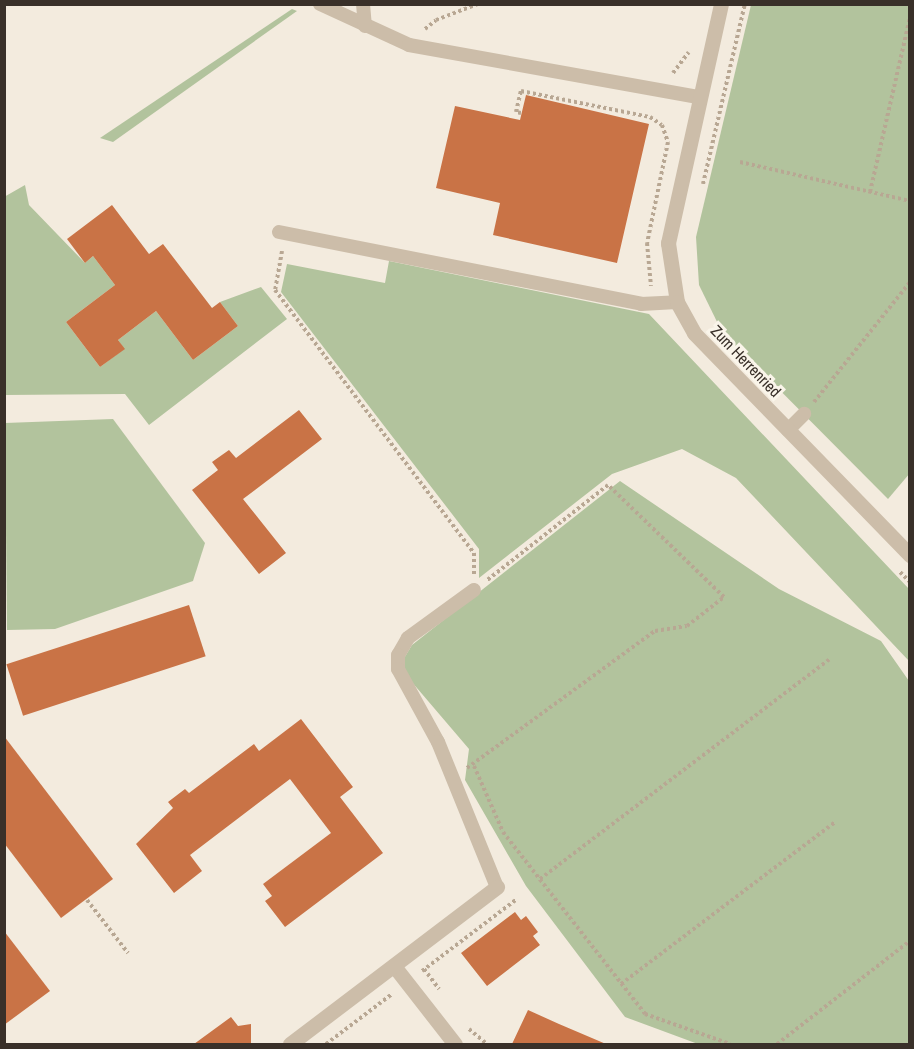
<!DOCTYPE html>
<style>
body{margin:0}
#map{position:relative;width:914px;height:1049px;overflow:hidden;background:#f3ebde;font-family:"Archivo Narrow",sans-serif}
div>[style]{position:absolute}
.green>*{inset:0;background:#b2c39d}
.building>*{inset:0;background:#c97346;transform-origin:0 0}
.path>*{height:4px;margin-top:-2px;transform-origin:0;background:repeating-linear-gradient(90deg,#b8a793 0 3px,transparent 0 6px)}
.service>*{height:14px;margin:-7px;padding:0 7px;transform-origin:7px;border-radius:7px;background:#ccbda9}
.minor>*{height:15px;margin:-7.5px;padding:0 7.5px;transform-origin:7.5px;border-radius:7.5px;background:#ccbda9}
span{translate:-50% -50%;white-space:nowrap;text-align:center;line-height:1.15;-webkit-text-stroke:6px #faf5ea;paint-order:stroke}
.street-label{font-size:16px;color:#393029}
.frame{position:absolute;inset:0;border:6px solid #393029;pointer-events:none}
</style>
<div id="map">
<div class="green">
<div style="clip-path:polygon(751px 5px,909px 5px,910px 473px,888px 499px,722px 332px,699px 285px,696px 237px)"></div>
<div style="clip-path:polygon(292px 9px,297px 11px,113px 142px,100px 138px)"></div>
<div style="clip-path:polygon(25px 185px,29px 205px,85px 263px,93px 256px,115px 285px,66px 322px,100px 367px,124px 349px,118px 340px,156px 311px,193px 360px,238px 326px,220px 302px,261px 287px,287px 319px,149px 425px,125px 394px,5px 395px,4px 197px)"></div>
<div style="clip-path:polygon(389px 261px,649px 314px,909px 589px,909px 661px,736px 478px,682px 449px,612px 474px,479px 578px,479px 549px,281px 292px,287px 264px,385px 283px)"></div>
<div style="clip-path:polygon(113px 419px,205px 543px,193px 581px,55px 629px,7px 630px,5px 423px)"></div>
<div style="clip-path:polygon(620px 481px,779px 589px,881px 641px,909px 681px,909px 1044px,698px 1044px,625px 1017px,526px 886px,465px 780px,469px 749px,405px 674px,403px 660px,412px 645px)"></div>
</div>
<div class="building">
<div style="clip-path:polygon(526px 95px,649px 124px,617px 263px,493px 235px,500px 203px,436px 188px,455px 106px,520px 120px)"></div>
<div style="clip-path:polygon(112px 205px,149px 254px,163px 244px,212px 308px,220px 302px,238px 326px,193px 360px,156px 311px,118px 340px,125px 349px,100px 367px,66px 322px,115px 285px,93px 256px,85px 263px,67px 239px)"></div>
<div style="clip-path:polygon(299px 410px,322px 439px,243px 499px,286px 553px,259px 574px,192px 490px,218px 470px,212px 462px,229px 450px,236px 458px)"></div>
<div style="left:189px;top:605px;width:54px;height:192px;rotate:72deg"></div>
<div style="clip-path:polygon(301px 719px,353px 787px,340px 797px,383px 853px,285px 927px,265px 901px,272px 896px,263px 884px,331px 833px,290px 779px,190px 855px,202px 871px,174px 893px,136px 844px,173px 808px,168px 802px,185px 789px,189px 793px,254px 744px,259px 751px)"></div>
<div style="clip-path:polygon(4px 736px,113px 879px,61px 918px,4px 843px)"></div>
<div style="clip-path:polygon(515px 912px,521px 920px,526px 916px,538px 932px,533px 936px,540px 945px,487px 986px,461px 953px)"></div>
<div style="clip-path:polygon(4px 931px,50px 991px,4px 1025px)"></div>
<div style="clip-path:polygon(528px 1010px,559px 1024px,606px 1044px,512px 1044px)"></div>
<div style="clip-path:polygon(231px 1017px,238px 1026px,251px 1024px,251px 1044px,194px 1044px)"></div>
</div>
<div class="path">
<div style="left:425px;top:29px;width:14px;rotate:-39deg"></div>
<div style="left:436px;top:20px;width:45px;rotate:-20.9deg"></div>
<div style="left:673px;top:73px;width:26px;rotate:-53deg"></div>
<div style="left:521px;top:113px;width:5px;rotate:-169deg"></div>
<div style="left:516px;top:112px;width:22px;rotate:-77deg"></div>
<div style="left:521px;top:91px;width:132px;rotate:11.4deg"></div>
<div style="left:650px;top:117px;width:14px;rotate:34deg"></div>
<div style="left:662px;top:125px;width:18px;rotate:71deg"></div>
<div style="left:668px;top:142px;width:103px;rotate:101.7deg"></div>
<div style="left:647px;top:243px;width:43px;rotate:84.7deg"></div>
<div style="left:740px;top:162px;width:174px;rotate:12.9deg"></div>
<div style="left:703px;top:184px;width:185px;rotate:-76.9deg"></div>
<div style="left:870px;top:192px;width:180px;rotate:-77.1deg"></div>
<div style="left:282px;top:251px;width:40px;rotate:100deg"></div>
<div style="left:275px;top:290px;width:330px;rotate:52.9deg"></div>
<div style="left:474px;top:553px;width:21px;rotate:90deg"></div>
<div style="left:814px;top:402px;width:154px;rotate:-51.3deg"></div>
<div style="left:900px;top:572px;width:14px;rotate:45deg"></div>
<div style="left:474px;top:766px;width:72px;rotate:66.3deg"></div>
<div style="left:503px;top:832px;width:231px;rotate:52deg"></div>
<div style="left:645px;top:1014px;width:90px;rotate:19.4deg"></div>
<div style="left:467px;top:768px;width:233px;rotate:-36.1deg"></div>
<div style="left:655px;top:631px;width:32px;rotate:-9deg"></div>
<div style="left:687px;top:626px;width:47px;rotate:-38.1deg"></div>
<div style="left:724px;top:597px;width:161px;rotate:-136deg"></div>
<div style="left:608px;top:485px;width:155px;rotate:141.8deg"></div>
<div style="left:540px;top:879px;width:363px;rotate:-37.2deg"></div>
<div style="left:87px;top:900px;width:67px;rotate:52.3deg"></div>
<div style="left:424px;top:969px;width:25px;rotate:53deg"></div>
<div style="left:422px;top:971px;width:119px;rotate:-37.2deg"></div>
<div style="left:621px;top:984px;width:268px;rotate:-37.1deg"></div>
<div style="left:469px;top:1029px;width:23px;rotate:40deg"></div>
<div style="left:326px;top:1044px;width:83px;rotate:-37.1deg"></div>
<div style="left:777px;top:1044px;width:168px;rotate:-37.8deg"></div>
</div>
<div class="service">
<div style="left:320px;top:4px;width:98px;rotate:24.7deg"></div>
<div style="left:409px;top:45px;width:295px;rotate:10.2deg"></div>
<div style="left:363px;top:4px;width:22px;rotate:85deg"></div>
<div style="left:279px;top:232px;width:369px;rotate:11.2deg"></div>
<div style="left:641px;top:304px;width:36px;rotate:-3deg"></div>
<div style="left:788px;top:430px;width:23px;rotate:-45deg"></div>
<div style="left:474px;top:590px;width:82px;rotate:144deg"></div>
<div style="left:408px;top:638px;width:20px;rotate:120deg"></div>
<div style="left:398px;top:655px;width:14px;rotate:90deg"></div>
<div style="left:398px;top:669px;width:83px;rotate:61.3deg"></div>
<div style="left:438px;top:742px;width:157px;rotate:67.9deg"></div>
</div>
<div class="minor">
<div style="left:721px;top:4px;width:245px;rotate:102.5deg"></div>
<div style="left:668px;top:243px;width:60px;rotate:81.3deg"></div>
<div style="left:677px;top:302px;width:35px;rotate:61deg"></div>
<div style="left:694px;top:333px;width:310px;rotate:45.8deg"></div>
<div style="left:394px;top:966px;width:99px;rotate:52deg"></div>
<div style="left:290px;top:1044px;width:260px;rotate:-37.2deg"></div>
</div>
<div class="street-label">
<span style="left:746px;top:361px;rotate:46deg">Zum Herrenried</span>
</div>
<div class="frame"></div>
</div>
